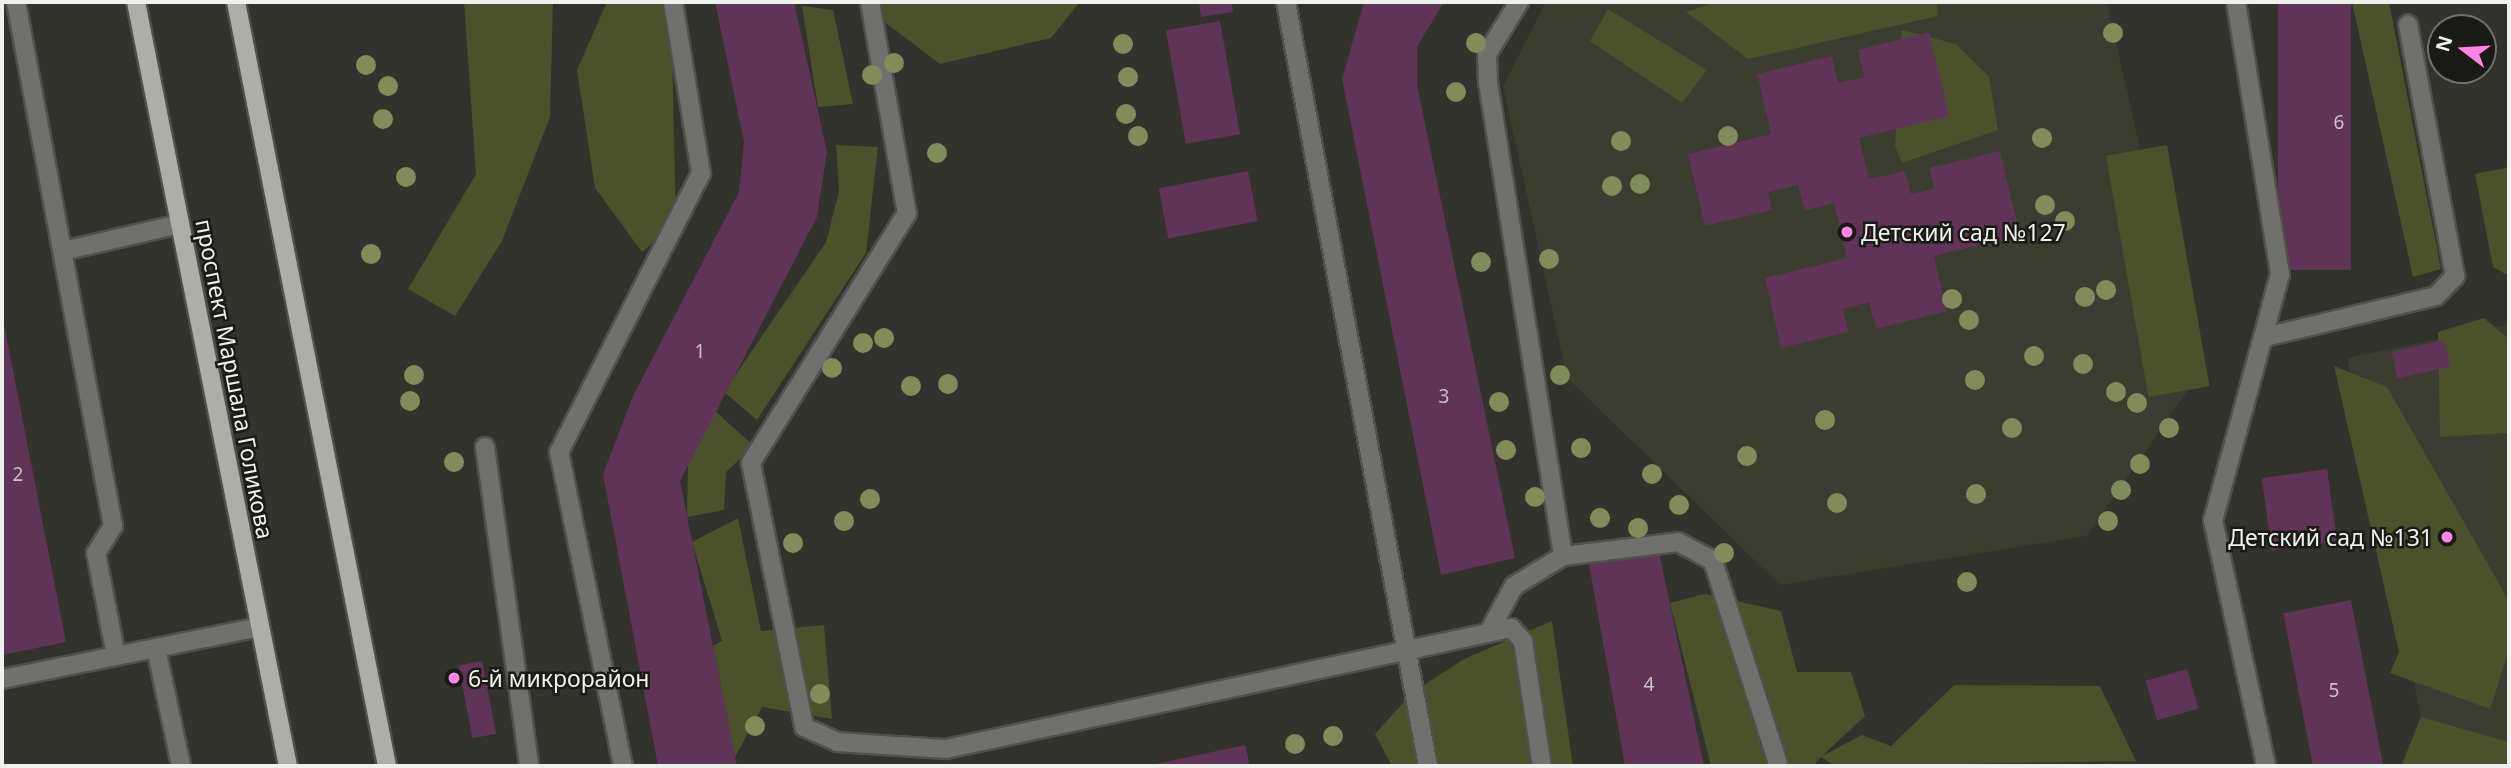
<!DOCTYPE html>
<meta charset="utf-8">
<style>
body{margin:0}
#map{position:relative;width:2511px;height:768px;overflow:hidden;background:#31332c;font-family:"Noto Sans",sans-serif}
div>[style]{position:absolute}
.built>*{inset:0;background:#3b3d31}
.green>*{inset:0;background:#4a512b;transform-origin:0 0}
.building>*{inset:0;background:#603456;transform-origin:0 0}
.roads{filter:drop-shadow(2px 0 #4f514b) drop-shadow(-2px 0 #4f514b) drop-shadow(0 2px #4f514b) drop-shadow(0 -2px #4f514b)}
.minor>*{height:18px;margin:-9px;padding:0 9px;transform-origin:9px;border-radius:9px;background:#70706d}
.major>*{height:18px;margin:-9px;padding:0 9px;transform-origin:9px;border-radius:9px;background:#acaea7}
.trees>*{width:20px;height:20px;margin:-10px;border-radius:50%;background:#818c5a}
.dots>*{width:19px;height:19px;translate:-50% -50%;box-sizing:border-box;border:4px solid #1a1a17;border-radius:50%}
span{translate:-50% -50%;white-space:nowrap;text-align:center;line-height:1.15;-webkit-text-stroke:5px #1a1a17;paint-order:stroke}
.number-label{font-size:19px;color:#cbc2c6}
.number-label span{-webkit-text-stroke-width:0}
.poi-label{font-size:23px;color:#eff1ec}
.left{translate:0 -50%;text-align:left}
.right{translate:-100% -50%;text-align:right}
.street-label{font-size:23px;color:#eff1ec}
.frame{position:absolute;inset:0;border:4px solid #eff1ec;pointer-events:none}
.north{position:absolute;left:2427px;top:14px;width:70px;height:70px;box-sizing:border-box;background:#1a1a17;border:2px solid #6f706c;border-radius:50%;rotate:287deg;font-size:19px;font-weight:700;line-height:28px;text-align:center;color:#eff1ec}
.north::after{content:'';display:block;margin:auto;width:24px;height:32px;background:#fd86e3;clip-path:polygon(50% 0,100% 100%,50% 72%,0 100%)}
</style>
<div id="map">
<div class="built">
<div style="clip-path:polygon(1546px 2px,2107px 2px,2193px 383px,2087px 536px,1780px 585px,1567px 378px,1503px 86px)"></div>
<div style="clip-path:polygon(2509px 324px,2509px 766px,2431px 766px,2347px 358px)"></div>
</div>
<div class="green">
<div style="clip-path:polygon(464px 2px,553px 2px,550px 117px,502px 241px,455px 316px,408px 289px,476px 174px)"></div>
<div style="clip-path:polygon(607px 2px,671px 2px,676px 223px,642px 252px,595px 188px,577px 70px)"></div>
<div style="clip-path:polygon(858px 2px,1080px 2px,1051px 38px,940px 64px)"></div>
<div style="clip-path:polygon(1716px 2px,1937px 2px,1938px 16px,1748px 59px,1686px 12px)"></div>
<div style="clip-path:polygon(2352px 2px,2389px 2px,2441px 269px,2413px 277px)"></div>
<div style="clip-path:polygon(802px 6px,833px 10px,853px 104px,818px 107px)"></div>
<div style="clip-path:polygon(1608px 9px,1707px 70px,1682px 103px,1590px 41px)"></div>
<div style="clip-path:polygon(1902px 30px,1956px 44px,1989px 77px,1998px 130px,1902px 163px,1895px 146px)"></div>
<div style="clip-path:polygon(836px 145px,878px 147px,866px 253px,757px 420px,724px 392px,826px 242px,839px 191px)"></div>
<div style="left:2167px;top:145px;width:245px;height:62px;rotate:80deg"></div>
<div style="clip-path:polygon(2509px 167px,2509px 276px,2493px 267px,2475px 174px)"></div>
<div style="clip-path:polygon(2484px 318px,2509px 339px,2509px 433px,2440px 437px,2438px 332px)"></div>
<div style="clip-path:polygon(2334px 366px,2387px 387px,2509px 601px,2509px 650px,2490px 709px,2390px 673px,2399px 652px)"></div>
<div style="clip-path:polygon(715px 411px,754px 446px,726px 472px,724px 510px,687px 517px,688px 465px)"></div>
<div style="clip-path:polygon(738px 518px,761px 631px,824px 625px,832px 719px,762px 707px,735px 757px,713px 646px,722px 641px,692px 542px)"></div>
<div style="clip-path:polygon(1705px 594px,1781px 611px,1797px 672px,1851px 672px,1865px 716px,1822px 756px,1862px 735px,1891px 746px,1954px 685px,2100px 686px,2136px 761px,1835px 766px,1821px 757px,1813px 766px,1711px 766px,1670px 603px)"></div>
<div style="clip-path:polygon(1552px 621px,1573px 766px,1392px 766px,1375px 734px,1412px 693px,1464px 659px)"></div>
<div style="clip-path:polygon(2421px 717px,2509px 742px,2509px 766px,2401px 766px)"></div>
</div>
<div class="building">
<div style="clip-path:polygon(715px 2px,794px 2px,827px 152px,817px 217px,680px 481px,737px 766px,658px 766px,603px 474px,633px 396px,739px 192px,744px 142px)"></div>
<div style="clip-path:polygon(1199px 2px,1232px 2px,1233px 12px,1201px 17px)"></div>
<div style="clip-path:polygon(1364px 2px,1444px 2px,1417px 47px,1417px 85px,1515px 558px,1441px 575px,1342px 79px)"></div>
<div style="left:2278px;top:2px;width:73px;height:268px"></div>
<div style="left:1220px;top:21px;width:115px;height:55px;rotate:80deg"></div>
<div style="clip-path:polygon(1929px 32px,1949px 116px,1859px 138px,1869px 179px,1905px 171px,1911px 194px,1935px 189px,1929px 168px,2000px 151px,2020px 235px,1934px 256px,1947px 311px,1876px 329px,1869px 302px,1843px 309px,1848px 332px,1781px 348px,1765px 278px,1847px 258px,1834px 203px,1805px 211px,1798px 185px,1768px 192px,1772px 210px,1705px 226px,1688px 154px,1771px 134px,1757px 74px,1832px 56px,1838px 83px,1864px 77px,1858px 50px)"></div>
<div style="left:1248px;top:171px;width:51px;height:91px;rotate:79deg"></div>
<div style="clip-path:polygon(2px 314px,66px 642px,2px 655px)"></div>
<div style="left:2444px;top:340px;width:27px;height:54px;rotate:77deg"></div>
<div style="left:2327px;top:469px;width:73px;height:66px;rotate:82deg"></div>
<div style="clip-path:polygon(1659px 552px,1704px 766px,1625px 766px,1589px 564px)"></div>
<div style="left:2351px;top:600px;width:169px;height:69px;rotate:79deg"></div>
<div style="left:482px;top:661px;width:74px;height:24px;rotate:79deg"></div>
<div style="left:2187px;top:669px;width:41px;height:43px;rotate:74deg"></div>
<div style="clip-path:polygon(1245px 745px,1250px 766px,1152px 766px,1151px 765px)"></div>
</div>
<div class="roads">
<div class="minor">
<div style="left:16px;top:2px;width:533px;rotate:79.51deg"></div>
<div style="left:113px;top:526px;width:32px;rotate:122deg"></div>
<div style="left:96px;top:553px;width:105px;rotate:79deg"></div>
<div style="left:870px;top:2px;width:214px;rotate:80.1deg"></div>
<div style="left:907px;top:213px;width:295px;rotate:122deg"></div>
<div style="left:751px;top:463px;width:269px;rotate:78.6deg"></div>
<div style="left:804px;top:727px;width:36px;rotate:24deg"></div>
<div style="left:837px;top:742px;width:109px;rotate:3.7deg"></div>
<div style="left:946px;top:749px;width:578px;rotate:-12.09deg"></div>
<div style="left:1511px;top:628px;width:18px;rotate:47deg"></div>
<div style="left:1523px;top:641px;width:126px;rotate:81.4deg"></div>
<div style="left:1286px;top:2px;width:777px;rotate:79.47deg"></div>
<div style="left:1519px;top:2px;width:61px;rotate:121.6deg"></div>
<div style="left:1487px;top:54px;width:28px;rotate:88deg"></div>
<div style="left:1488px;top:82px;width:480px;rotate:81deg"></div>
<div style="left:1563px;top:556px;width:116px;rotate:-6.9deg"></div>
<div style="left:1678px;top:542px;width:40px;rotate:28deg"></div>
<div style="left:1713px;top:561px;width:215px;rotate:72.2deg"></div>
<div style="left:2236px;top:2px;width:276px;rotate:80.8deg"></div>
<div style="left:2280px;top:274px;width:255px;rotate:105.2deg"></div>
<div style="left:2213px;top:520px;width:252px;rotate:77.8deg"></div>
<div style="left:63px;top:251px;width:120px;rotate:-13deg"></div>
<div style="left:2265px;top:337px;width:176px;rotate:-13.5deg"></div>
<div style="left:2436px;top:296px;width:28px;rotate:-46deg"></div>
<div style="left:2455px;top:276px;width:256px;rotate:-100.6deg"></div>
<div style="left:485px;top:447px;width:322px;rotate:82.1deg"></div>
<div style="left:1491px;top:628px;width:48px;rotate:-61.3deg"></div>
<div style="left:1514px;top:586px;width:57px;rotate:-31.5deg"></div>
<div style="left:156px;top:648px;width:121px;rotate:78deg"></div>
<div style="left:2px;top:679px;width:262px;rotate:-11.4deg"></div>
<div style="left:623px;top:766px;width:320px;rotate:-101.5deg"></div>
<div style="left:559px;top:452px;width:313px;rotate:-63deg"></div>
<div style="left:701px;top:173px;width:173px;rotate:-99.3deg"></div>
</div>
<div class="major">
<div style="left:136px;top:2px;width:779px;rotate:78.75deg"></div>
<div style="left:236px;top:2px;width:779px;rotate:78.82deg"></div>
</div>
</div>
<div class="trees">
<div style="left:2113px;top:33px"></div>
<div style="left:1476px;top:43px"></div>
<div style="left:1123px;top:44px"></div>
<div style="left:894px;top:63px"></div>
<div style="left:366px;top:65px"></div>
<div style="left:872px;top:75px"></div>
<div style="left:1128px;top:77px"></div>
<div style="left:388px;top:86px"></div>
<div style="left:1456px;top:92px"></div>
<div style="left:1126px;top:114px"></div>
<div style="left:383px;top:119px"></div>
<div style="left:1138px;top:136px"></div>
<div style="left:1728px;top:136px"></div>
<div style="left:2042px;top:138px"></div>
<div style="left:1621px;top:141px"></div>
<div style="left:937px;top:153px"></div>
<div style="left:406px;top:177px"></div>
<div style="left:1640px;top:184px"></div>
<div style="left:1612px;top:186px"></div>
<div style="left:2045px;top:205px"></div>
<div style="left:2065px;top:221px"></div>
<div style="left:371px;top:254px"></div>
<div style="left:1549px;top:259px"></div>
<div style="left:1481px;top:262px"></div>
<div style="left:2106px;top:290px"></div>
<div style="left:2085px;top:297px"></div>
<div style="left:1952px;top:299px"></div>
<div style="left:1969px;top:320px"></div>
<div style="left:884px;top:338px"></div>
<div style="left:863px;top:343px"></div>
<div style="left:2034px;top:356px"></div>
<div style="left:2083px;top:364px"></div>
<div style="left:832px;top:368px"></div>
<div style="left:414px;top:375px"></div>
<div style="left:1560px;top:375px"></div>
<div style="left:1975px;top:380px"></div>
<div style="left:948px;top:384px"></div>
<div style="left:911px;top:386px"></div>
<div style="left:2116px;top:392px"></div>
<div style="left:410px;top:401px"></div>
<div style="left:1499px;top:402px"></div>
<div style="left:2137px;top:403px"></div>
<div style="left:1825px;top:420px"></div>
<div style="left:2012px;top:428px"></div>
<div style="left:2169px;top:428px"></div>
<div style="left:1581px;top:448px"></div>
<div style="left:1506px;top:450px"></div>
<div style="left:1747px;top:456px"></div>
<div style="left:454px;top:462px"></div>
<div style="left:2140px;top:464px"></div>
<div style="left:1652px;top:474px"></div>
<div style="left:2121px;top:490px"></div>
<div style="left:1976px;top:494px"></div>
<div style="left:1535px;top:497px"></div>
<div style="left:870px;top:499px"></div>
<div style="left:1837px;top:503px"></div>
<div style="left:1679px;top:505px"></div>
<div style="left:1600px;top:518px"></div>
<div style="left:844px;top:521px"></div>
<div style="left:2108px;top:521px"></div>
<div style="left:1638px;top:528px"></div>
<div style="left:793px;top:543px"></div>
<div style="left:1724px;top:553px"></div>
<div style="left:1967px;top:582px"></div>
<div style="left:820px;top:694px"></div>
<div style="left:755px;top:726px"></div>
<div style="left:1333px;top:736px"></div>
<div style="left:1295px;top:744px"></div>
</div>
<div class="dots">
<div style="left:1847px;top:232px;background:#fd86e3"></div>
<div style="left:2447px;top:537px;background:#fd86e3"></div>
<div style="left:454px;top:678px;background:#fd86e3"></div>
</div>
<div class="number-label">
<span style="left:2339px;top:123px">6</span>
<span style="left:700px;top:352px">1</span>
<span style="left:1444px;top:397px">3</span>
<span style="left:18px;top:475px">2</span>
<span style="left:1649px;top:685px">4</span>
<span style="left:2334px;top:691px">5</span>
</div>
<div class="poi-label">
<span class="left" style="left:1861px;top:232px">Детский сад №127</span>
<span class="right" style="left:2433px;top:537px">Детский сад №131</span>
<span class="left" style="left:468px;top:678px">6-й микрорайон</span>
</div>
<div class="street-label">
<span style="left:235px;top:379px;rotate:79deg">проспект Маршала Голикова</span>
</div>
<div class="frame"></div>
<div class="north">N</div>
</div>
